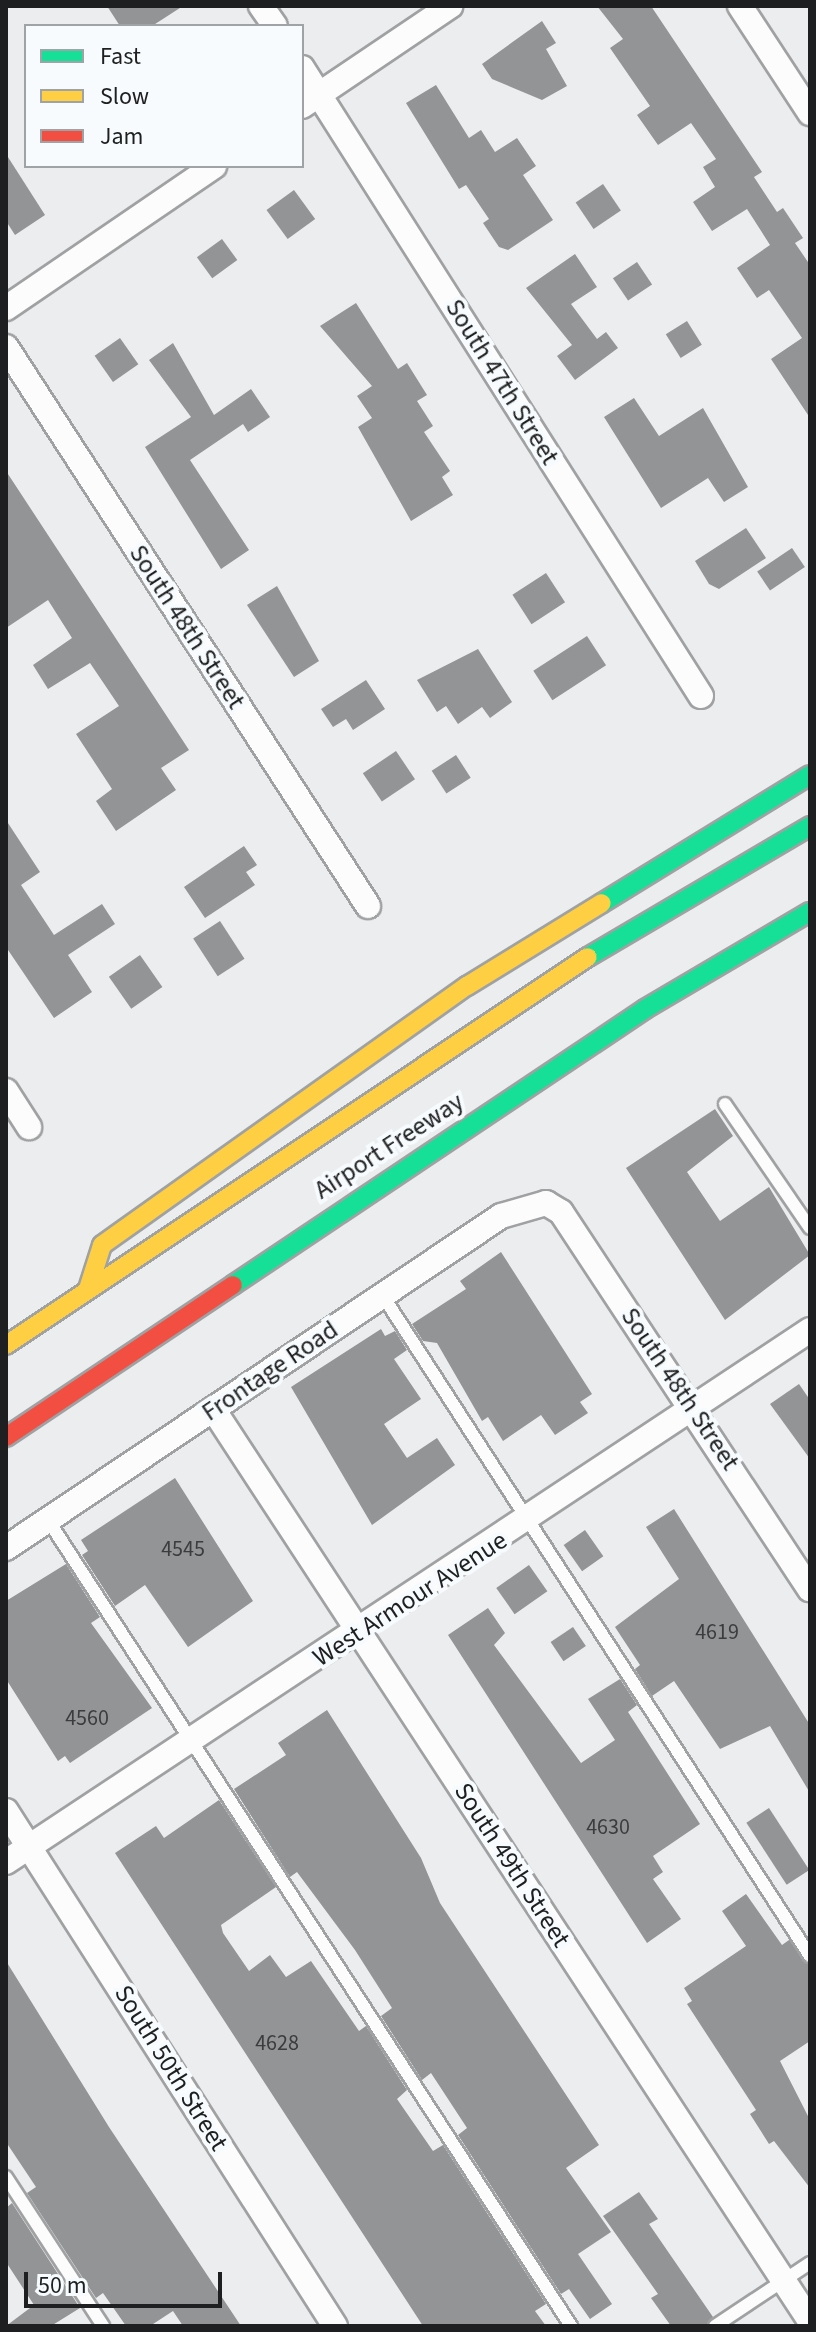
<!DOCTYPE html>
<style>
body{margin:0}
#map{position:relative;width:816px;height:2332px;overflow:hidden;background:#ebedef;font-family:"Source Sans 3",sans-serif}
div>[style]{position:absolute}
.building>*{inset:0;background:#929495;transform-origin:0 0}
.roads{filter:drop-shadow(2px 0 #a0a1a2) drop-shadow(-2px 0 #a0a1a2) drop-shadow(0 2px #a0a1a2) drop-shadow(0 -2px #a0a1a2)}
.lane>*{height:12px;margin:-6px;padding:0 6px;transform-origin:6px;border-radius:6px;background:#fcfcfd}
.street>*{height:24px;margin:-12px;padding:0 12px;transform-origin:12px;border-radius:12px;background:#fcfcfd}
.fast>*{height:18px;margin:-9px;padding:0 9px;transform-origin:9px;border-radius:9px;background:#16e098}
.slow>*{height:18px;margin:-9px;padding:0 9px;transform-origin:9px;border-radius:9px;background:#ffcf43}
.jam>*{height:18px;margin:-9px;padding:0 9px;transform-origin:9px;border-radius:9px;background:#f24e42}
span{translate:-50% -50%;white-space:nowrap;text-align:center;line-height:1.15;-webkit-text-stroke:8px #f7fbfd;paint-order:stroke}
.number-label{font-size:22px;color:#3b3c3d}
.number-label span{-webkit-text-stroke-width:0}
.street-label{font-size:26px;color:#1e1f20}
.frame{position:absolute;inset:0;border:8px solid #1e1f20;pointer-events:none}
.legend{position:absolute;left:24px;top:24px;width:280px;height:144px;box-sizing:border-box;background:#f7fbfd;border:2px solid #a0a3a5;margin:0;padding:10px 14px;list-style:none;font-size:24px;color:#1e1f20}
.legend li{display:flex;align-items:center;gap:16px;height:40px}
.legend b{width:40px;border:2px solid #a0a3a5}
.scale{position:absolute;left:24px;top:2272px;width:198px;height:36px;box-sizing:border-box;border:4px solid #1e1f20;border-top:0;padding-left:10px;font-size:24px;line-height:28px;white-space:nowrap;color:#1e1f20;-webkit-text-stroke:6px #f7fbfd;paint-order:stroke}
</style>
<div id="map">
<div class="building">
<div style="clip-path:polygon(107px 6px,183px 6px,152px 26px,120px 26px)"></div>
<div style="clip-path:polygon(597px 6px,651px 6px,762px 172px,754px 177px,777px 212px,783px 208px,803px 238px,795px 243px,810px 265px,810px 418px,771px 359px,802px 338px,769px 290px,757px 298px,737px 268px,770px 245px,747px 209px,712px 231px,693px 202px,715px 187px,703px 167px,716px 159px,691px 123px,658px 145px,637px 115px,650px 106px,610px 48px,623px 39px)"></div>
<div style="clip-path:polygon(542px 21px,556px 43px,546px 49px,567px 86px,542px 100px,492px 79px,482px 64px)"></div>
<div style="clip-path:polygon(436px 85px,469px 138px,481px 130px,495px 152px,517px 138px,536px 166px,523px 175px,553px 220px,508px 250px,499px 247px,483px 223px,489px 219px,466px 185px,459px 189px,406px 103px)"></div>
<div style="clip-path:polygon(6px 154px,45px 215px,15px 235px,6px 221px)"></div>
<div style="left:603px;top:184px;width:32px;height:33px;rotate:56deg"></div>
<div style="left:294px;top:190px;width:36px;height:34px;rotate:54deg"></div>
<div style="left:222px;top:239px;width:26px;height:31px;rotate:54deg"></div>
<div style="clip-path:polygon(575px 254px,597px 287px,571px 304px,597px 339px,606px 332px,618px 348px,575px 380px,557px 356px,572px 345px,526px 288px)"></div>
<div style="left:637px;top:262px;width:27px;height:29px;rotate:56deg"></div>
<div style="clip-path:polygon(356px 303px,398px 369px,407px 363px,427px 395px,417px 401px,433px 426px,424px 432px,450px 471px,442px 477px,453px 495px,411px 521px,358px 427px,372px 418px,357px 396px,372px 386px,320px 326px)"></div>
<div style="left:687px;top:321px;width:28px;height:25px;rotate:58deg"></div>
<div style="left:120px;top:338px;width:32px;height:31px;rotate:55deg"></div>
<div style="clip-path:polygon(173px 343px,214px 415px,251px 389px,270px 417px,248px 432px,243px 424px,190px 460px,249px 550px,221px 569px,145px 447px,191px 417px,149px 360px)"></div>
<div style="clip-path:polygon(634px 398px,659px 436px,703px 408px,748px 487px,724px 502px,708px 478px,661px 508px,604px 417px)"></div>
<div style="clip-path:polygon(6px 471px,189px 750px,161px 768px,176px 790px,116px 831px,96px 801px,112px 789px,76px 734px,119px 706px,90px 663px,48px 689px,33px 665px,72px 638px,48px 600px,6px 628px)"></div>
<div style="clip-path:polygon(746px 528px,766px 558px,719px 589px,709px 584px,695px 561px)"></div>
<div style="left:792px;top:548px;width:23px;height:42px;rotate:56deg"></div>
<div style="left:546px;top:573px;width:35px;height:40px;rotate:57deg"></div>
<div style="clip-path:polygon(277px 586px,319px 661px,294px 677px,247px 605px)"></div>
<div style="left:587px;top:636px;width:35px;height:64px;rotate:57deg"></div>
<div style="clip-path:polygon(478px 649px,512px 702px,490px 718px,482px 707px,458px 724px,446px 706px,437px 712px,417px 680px)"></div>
<div style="clip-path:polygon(366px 680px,385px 709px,353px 730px,346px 719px,333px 727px,321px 709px)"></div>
<div style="left:396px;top:751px;width:34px;height:40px;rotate:56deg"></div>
<div style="left:456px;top:755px;width:27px;height:29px;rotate:57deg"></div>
<div style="clip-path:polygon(6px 820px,40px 872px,21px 885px,54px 935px,102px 904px,115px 924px,68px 955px,92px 992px,54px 1018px,6px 947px)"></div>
<div style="clip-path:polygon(244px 846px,257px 865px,246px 872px,255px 885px,205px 918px,184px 887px)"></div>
<div style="left:220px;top:921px;width:45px;height:32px;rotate:57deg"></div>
<div style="left:140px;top:955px;width:39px;height:38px;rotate:55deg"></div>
<div style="clip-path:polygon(715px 1109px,733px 1136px,687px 1172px,720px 1221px,769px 1187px,810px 1255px,725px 1320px,626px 1168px)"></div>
<div style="clip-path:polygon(501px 1252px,592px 1394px,580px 1402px,588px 1413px,555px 1435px,541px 1415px,503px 1441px,488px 1417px,482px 1421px,437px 1343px,423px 1341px,412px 1324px,466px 1289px,460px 1281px)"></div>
<div style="clip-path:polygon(381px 1329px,385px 1336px,395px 1331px,407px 1350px,394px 1359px,421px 1399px,384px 1424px,407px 1458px,437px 1438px,455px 1465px,372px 1525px,291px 1387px)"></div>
<div style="clip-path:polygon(799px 1384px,810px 1400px,810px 1459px,770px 1404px)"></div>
<div style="clip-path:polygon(175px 1478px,253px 1601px,188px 1647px,145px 1585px,115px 1606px,82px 1555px,88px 1551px,81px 1540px)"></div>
<div style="clip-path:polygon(674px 1509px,810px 1725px,810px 1793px,770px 1726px,720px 1749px,674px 1681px,652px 1696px,635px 1669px,640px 1665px,615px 1627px,679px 1579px,646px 1527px)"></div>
<div style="left:585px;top:1530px;width:32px;height:26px;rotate:55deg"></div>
<div style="clip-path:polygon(66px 1564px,100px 1617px,91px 1623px,152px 1708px,70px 1763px,65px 1756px,58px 1761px,6px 1679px,6px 1601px)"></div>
<div style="left:529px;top:1565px;width:32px;height:40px;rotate:55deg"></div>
<div style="clip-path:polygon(488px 1608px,505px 1633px,494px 1645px,581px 1763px,615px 1740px,588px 1699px,620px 1679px,637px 1705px,628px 1712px,700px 1824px,653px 1856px,663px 1872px,653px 1879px,681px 1919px,647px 1943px,448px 1635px)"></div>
<div style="left:573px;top:1627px;width:23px;height:27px;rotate:56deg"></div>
<div style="clip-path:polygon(327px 1710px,421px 1858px,440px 1903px,599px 2145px,566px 2168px,611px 2232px,578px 2254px,612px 2304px,590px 2319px,569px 2289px,561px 2294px,458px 2135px,467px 2128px,431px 2073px,422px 2080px,381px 2016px,392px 2008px,355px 1950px,297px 1872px,290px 1877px,234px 1789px,286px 1755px,278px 1743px)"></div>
<div style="clip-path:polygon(219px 1800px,276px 1887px,221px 1925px,223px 1933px,249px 1971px,270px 1955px,286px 1977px,311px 1961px,359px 2031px,366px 2026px,407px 2090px,397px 2099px,433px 2151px,443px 2145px,546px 2304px,535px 2311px,546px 2326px,423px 2326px,115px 1853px,156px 1826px,164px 1838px)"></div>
<div style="left:769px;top:1808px;width:74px;height:27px;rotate:57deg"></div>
<div style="clip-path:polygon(746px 1894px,782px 1945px,789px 1940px,810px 1965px,810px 2041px,780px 2061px,810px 2120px,810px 2188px,774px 2141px,769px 2144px,750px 2114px,756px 2110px,687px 2004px,692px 2001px,684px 1988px,746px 1946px,722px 1911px)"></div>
<div style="clip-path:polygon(6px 1961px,109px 2127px,241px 2326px,183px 2326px,173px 2311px,150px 2326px,126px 2326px,103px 2293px,96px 2298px,27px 2193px,36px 2187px,6px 2142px)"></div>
<div style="clip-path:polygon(639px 2192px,658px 2219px,649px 2224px,713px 2317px,706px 2326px,671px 2326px,651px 2298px,658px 2294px,603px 2216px)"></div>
<div style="clip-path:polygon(12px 2203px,80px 2308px,51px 2326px,6px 2326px,34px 2305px,6px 2262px,6px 2208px)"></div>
</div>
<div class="roads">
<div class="lane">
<div style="left:725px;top:1104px;width:150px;rotate:55.6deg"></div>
<div style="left:383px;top:1296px;width:786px;rotate:57.1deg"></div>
<div style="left:48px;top:1520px;width:961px;rotate:57.02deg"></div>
<div style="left:6px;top:2177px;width:178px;rotate:56.9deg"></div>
<div style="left:715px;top:2326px;width:114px;rotate:-33.6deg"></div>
</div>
<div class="street">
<div style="left:261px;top:6px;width:24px;rotate:55deg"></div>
<div style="left:740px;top:6px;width:128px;rotate:56.8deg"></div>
<div style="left:302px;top:68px;width:744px;rotate:57.57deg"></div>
<div style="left:302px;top:106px;width:179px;rotate:-34deg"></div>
<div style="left:6px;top:308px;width:252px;rotate:-34.3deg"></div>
<div style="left:6px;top:347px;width:666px;rotate:57.07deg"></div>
<div style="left:6px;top:1091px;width:43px;rotate:57.4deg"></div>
<div style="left:213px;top:1409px;width:1090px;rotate:56.79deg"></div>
<div style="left:6px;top:1548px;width:596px;rotate:-33.85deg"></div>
<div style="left:501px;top:1216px;width:47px;rotate:-16.1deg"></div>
<div style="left:546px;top:1203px;width:17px;rotate:31deg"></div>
<div style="left:561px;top:1212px;width:452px;rotate:56.6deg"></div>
<div style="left:6px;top:1811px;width:611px;rotate:57.43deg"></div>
<div style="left:6px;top:1862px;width:964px;rotate:-33.49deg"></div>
</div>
<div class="fast">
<div style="left:602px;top:903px;width:244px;rotate:-31.6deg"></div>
<div style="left:588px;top:957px;width:258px;rotate:-30.5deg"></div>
<div style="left:233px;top:1285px;width:496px;rotate:-33.8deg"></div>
<div style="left:645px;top:1009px;width:191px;rotate:-30.5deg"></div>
</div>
<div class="slow">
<div style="left:88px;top:1289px;width:46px;rotate:-72.3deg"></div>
<div style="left:102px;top:1245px;width:448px;rotate:-35.4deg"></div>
<div style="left:467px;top:986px;width:158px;rotate:-31.6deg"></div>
<div style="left:6px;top:1345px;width:699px;rotate:-33.69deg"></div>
</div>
<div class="jam">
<div style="left:6px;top:1437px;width:273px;rotate:-33.8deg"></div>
</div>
</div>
<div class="number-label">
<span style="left:183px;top:1550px">4545</span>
<span style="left:717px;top:1633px">4619</span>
<span style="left:87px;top:1719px">4560</span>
<span style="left:608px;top:1828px">4630</span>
<span style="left:277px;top:2044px">4628</span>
</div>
<div class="street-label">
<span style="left:502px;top:382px;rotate:58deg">South 47th Street</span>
<span style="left:187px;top:627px;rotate:57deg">South 48th Street</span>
<span style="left:389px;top:1146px;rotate:-33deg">Airport Freeway</span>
<span style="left:270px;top:1371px;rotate:-34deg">Frontage Road</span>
<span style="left:680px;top:1389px;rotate:56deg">South 48th Street</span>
<span style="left:410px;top:1599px;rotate:-33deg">West Armour Avenue</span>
<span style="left:512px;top:1865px;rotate:57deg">South 49th Street</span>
<span style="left:171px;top:2068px;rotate:58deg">South 50th Street</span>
</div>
<div class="frame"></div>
<ul class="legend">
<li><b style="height:10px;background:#16e098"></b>Fast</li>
<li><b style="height:10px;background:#ffcf43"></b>Slow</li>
<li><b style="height:10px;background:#f24e42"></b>Jam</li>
</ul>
<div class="scale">50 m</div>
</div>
